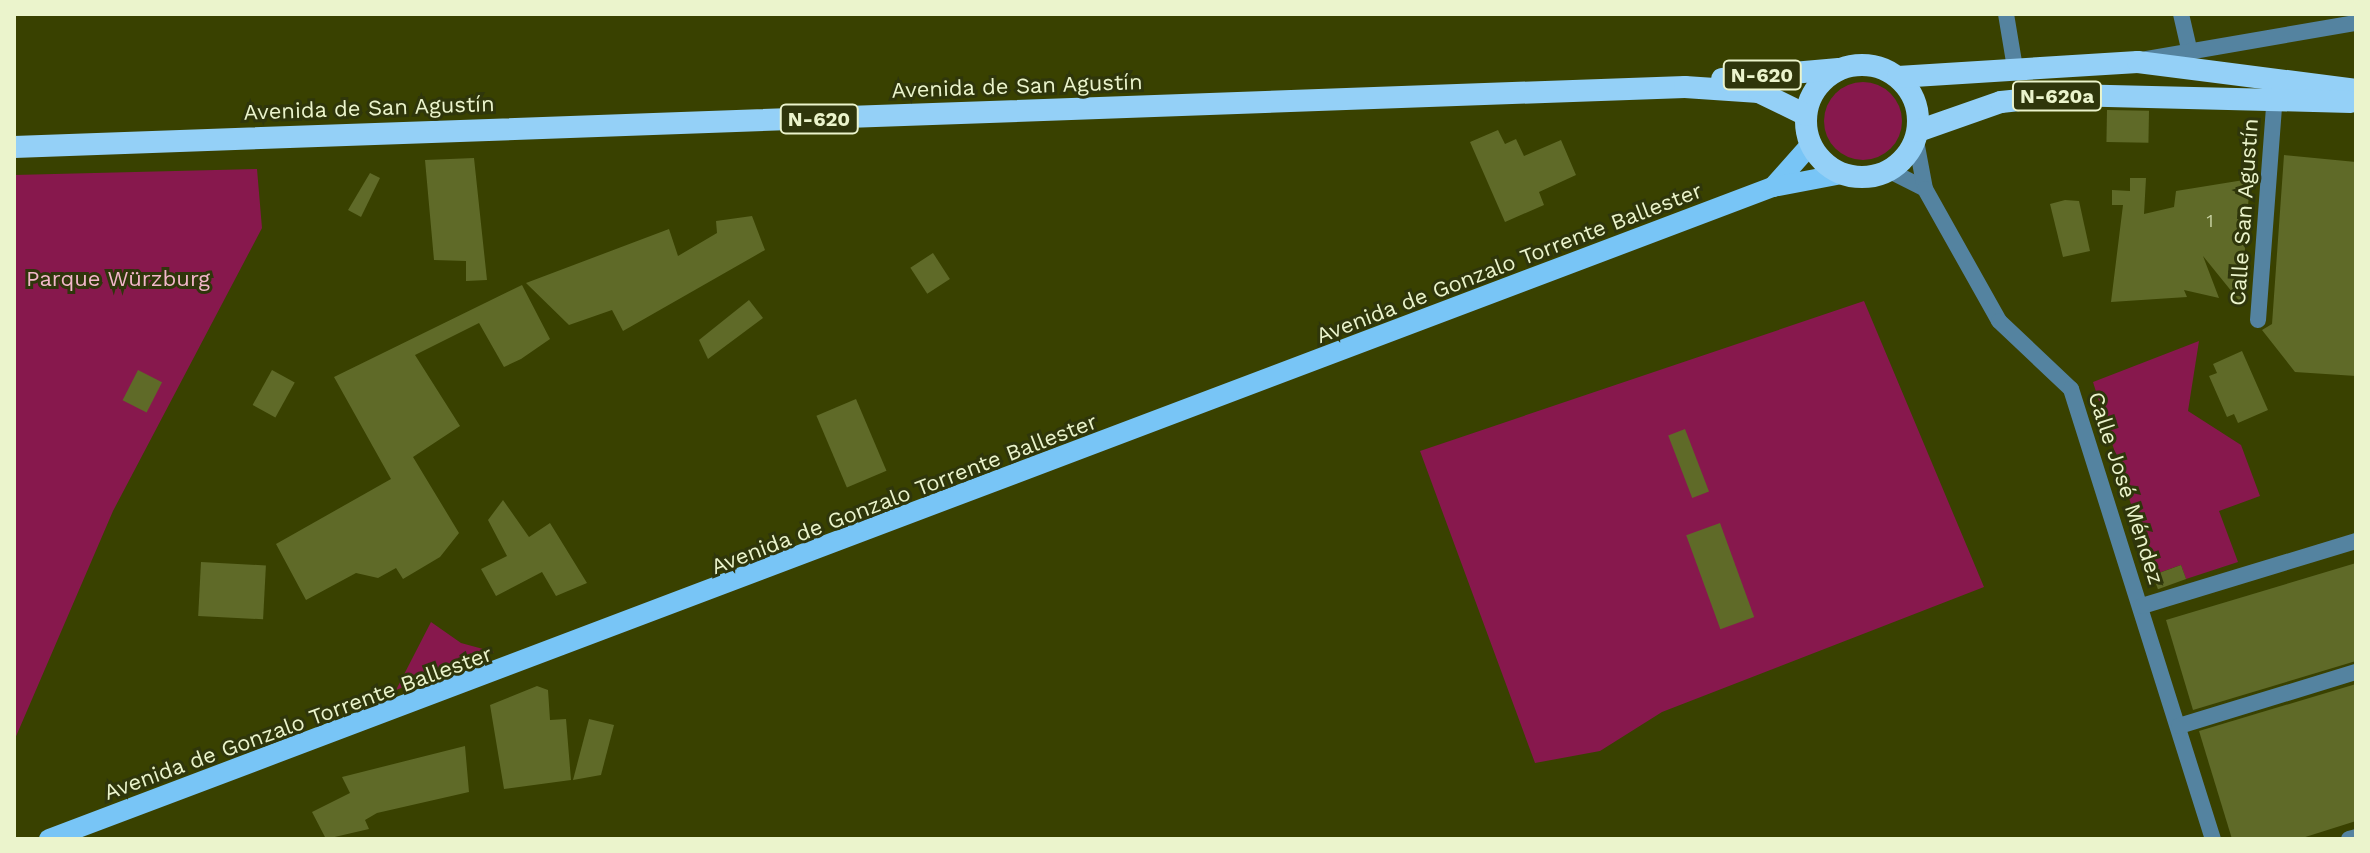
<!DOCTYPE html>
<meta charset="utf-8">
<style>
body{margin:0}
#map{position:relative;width:2370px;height:853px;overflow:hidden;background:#394100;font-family:"Work Sans",sans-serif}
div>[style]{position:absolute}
.green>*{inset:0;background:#87184d}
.round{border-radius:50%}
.building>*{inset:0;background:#5f6a28;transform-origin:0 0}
.minor>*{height:16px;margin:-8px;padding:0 8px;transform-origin:8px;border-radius:8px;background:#5483a0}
.primary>*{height:20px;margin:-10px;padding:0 10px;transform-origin:10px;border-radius:10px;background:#78c5f6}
.trunk>*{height:22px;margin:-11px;padding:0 11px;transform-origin:11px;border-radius:11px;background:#94d0f7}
.trunk>.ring{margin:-11px;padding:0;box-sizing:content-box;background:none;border:22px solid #94d0f7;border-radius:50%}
span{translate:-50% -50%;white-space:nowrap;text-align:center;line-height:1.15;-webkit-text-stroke:6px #2f360b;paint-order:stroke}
.number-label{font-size:18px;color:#c8d2a3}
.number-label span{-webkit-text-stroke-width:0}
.shield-label span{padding:2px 6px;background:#2f360b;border:2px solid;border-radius:6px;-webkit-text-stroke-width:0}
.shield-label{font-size:20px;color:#ebf4cc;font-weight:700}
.street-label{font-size:22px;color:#ebf4cc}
.park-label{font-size:22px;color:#f3b7ca}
.frame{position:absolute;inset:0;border:16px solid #ebf4cc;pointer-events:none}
</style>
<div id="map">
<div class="green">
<div class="round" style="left:1824px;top:82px;width:78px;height:78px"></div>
<div style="clip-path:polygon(257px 169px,262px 228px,113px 511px,14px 741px,14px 175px)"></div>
<div style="clip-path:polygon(1864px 301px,1984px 587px,1662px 712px,1600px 751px,1535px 763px,1420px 451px)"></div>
<div style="clip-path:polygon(2199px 341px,2188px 411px,2241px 445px,2260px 496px,2219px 511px,2238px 562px,2186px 579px,2181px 565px,2153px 575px,2093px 382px)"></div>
<div style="clip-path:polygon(431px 622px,461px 643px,494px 652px,396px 690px)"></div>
</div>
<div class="building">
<div style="left:2107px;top:110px;width:42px;height:32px;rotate:1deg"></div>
<div style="clip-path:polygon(1498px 130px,1505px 144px,1516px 139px,1524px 156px,1561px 140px,1576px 175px,1539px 192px,1544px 205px,1505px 222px,1470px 142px)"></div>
<div style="clip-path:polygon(2284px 155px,2356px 162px,2356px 376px,2295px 372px,2262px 330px,2272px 324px)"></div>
<div style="clip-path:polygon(474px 158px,487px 280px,466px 281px,466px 261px,434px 260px,425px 160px)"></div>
<div style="clip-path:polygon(370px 173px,380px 178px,361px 217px,348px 210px)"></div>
<div style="clip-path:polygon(2130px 178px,2146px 178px,2144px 214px,2174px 207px,2176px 191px,2250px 179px,2241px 303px,2203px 256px,2219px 298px,2184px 290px,2187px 297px,2111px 302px,2123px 205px,2112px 205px,2112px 190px,2130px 191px)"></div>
<div style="clip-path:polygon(2065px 200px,2079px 201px,2090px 251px,2063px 257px,2050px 204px)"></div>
<div style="clip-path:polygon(752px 216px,765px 250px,623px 331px,612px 310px,569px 325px,526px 283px,669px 229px,678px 256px,717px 233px,716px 221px)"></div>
<div style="left:933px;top:253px;width:31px;height:27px;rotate:57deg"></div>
<div style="clip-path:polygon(522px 285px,550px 339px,521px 359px,504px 367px,479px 323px,415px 355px,460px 426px,413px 457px,459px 533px,440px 557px,403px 579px,396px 568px,378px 578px,356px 573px,306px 600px,276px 544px,391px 479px,334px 377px)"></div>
<div style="clip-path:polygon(749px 300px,763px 318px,708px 359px,699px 340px)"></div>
<div style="clip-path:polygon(2242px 351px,2268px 410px,2238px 423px,2234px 414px,2227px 417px,2209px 376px,2217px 373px,2213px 364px)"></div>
<div style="left:138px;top:370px;width:27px;height:34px;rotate:27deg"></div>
<div style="left:272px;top:370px;width:26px;height:40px;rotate:29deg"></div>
<div style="left:856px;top:399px;width:78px;height:43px;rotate:67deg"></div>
<div style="left:1685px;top:429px;width:67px;height:18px;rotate:69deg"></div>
<div style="clip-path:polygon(503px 500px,529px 537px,550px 523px,587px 583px,556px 596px,542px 572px,496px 596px,481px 569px,507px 556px,488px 520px)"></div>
<div style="left:1720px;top:523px;width:100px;height:36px;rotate:70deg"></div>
<div style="left:201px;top:562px;width:65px;height:54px;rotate:3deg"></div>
<div style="clip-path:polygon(2356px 563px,2356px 661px,2193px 710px,2166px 620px)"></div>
<div style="left:2181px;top:565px;width:15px;height:30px;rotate:70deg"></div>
<div style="clip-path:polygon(2356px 684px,2356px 821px,2299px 839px,2232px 839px,2199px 731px)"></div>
<div style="clip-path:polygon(537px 686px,548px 690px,550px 720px,566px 719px,571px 780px,504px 789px,490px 705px)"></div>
<div style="clip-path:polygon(589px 719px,614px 725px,601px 775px,573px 780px)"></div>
<div style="clip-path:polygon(465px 746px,469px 792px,377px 813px,365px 820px,369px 829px,326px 839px,312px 812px,350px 793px,342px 777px)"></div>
</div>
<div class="minor">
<div style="left:2006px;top:14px;width:55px;rotate:80.5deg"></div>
<div style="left:2181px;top:14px;width:35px;rotate:77deg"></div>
<div style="left:2147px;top:59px;width:212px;rotate:-9.8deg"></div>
<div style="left:1890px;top:171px;width:39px;rotate:27deg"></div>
<div style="left:1925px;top:189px;width:49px;rotate:-100.6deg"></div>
<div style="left:1925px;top:189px;width:151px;rotate:60.7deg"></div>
<div style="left:1999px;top:321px;width:99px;rotate:43.4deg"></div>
<div style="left:2071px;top:389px;width:472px;rotate:72.5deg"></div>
<div style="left:2258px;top:320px;width:214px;rotate:-85.7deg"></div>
<div style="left:2142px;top:606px;width:224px;rotate:-16.9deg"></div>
<div style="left:2179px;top:726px;width:185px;rotate:-17deg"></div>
<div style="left:2349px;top:839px;width:7px;rotate:-16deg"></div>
</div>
<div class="primary">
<div style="left:1773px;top:187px;width:57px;rotate:-48.5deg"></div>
<div style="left:49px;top:839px;width:1843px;rotate:-20.72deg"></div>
<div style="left:1773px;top:187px;width:70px;rotate:-10.7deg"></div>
</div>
<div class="trunk">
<div class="ring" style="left:1806px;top:65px;width:90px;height:90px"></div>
<div style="left:1898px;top:77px;width:240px;rotate:-3.6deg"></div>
<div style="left:2138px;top:62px;width:220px;rotate:7.3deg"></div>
<div style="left:1722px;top:79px;width:117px;rotate:-4.9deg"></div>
<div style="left:1918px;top:131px;width:88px;rotate:-19.3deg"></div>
<div style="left:2001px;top:102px;width:67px;rotate:-6deg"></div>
<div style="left:2068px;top:95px;width:283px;rotate:1.4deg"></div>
<div style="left:14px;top:147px;width:1672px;rotate:-2.06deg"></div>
<div style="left:1685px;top:87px;width:74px;rotate:3.9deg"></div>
<div style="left:1759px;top:92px;width:52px;rotate:26.1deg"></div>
</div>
<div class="number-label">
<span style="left:2210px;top:221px">1</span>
</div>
<div class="shield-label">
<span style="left:1762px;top:75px">N-620</span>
<span style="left:2057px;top:96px">N-620a</span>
<span style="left:819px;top:119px">N-620</span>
</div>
<div class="street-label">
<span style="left:1017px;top:86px;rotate:-2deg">Avenida de San Agustín</span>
<span style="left:369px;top:108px;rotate:-2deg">Avenida de San Agustín</span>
<span style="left:2244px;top:212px;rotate:-86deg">Calle San Agustín</span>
<span style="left:1509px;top:263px;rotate:-21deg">Avenida de Gonzalo Torrente Ballester</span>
<span style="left:2126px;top:488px;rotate:72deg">Calle José Méndez</span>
<span style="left:904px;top:494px;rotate:-21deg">Avenida de Gonzalo Torrente Ballester</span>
<span style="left:298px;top:723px;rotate:-20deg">Avenida de Gonzalo Torrente Ballester</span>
</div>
<div class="park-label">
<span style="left:118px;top:279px">Parque Würzburg</span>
</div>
<div class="frame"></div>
</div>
